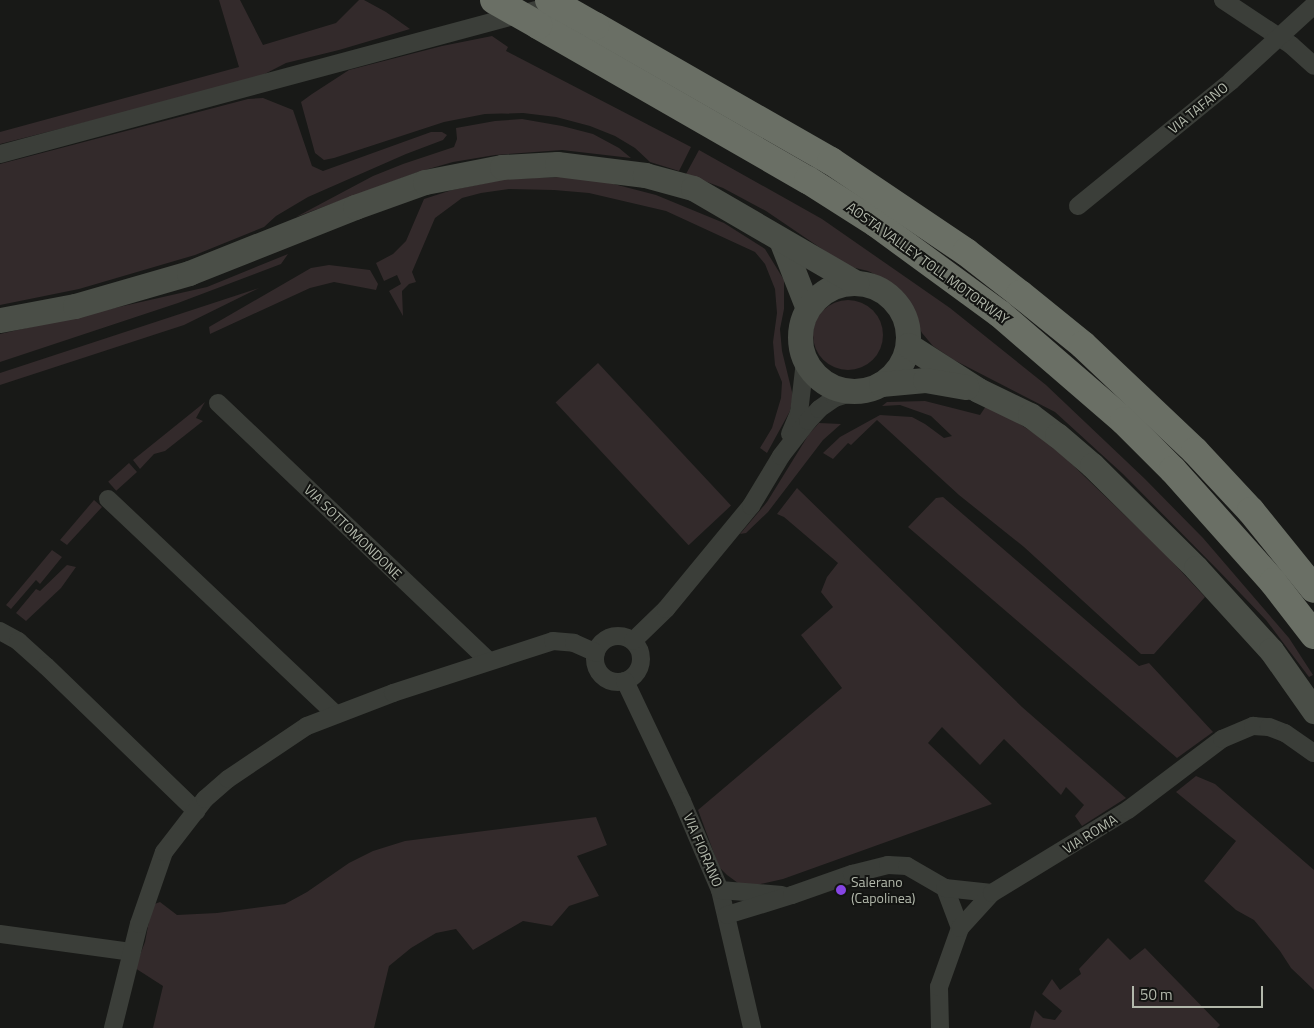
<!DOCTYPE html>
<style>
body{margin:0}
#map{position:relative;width:1314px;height:1028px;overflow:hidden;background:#181917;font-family:"Titillium Web",sans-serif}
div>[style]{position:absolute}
.green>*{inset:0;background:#332a2b;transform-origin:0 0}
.round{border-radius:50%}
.street>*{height:18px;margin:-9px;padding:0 9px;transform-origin:9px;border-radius:9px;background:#3b3e39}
.street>.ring{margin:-9px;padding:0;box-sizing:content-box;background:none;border:18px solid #3b3e39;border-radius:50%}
.secondary>*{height:25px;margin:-12.5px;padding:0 12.5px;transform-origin:12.5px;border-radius:12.5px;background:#4a4e47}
.secondary>.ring{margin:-12.5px;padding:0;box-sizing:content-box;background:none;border:25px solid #4a4e47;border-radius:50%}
.highway>*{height:28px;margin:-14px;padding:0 14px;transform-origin:14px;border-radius:14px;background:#6a6f65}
.highway-bridge>*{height:28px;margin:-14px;padding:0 14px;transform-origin:14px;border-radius:14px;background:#6a6f65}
.dots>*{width:14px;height:14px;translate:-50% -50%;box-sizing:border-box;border:2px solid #131412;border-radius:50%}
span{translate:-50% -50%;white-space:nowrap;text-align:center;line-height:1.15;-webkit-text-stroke:4px #131412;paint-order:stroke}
.street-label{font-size:14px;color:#b2b8ab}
.poi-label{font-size:14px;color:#b2b8ab}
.left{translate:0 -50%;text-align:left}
.scale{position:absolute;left:1132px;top:986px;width:131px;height:22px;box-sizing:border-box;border:2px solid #b2b8ab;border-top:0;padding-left:6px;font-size:15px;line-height:18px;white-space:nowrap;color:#b2b8ab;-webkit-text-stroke:4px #131412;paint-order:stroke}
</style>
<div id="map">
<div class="green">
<div style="clip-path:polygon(219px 0,240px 0,263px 45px,336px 23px,359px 0,364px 0,386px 12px,410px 29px,339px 50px,286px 63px,253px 80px,0 144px,0 132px,239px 67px)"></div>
<div style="clip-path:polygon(492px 36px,508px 47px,506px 51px,691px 147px,679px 171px,650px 162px,635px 148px,615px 136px,590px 126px,556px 117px,523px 113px,485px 114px,444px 122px,334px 158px,324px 160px,315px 153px,301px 102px,312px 94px,349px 70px,442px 46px)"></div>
<div style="clip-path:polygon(263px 98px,293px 110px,312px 166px,323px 171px,431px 132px,442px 132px,447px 135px,443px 140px,406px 154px,308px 197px,276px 216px,264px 227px,195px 255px,79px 289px,0 305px,0 164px,248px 99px)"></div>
<div style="clip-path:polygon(522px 119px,562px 126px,593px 134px,619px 148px,631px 158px,562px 150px,495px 155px,453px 162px,418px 172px,296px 217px,373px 176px,403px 164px,454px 147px,457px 139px,456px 128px,495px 121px)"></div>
<div style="clip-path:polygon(699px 150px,822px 219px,950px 308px,1046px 385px,1145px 479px,1203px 538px,1289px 638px,1313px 675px,1309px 677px,1266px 620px,1217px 569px,1123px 474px,1055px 412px,954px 360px,933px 346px,922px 333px,904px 297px,889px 281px,868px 271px,847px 266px,766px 211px,723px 188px,686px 174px)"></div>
<div style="clip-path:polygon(561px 177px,606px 182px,656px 195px,724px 223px,765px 249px,784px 280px,784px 309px,780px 329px,782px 351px,793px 396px,790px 411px,767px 453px,760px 448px,772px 428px,781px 398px,782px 382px,775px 365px,773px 342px,777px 313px,775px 289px,765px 264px,755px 252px,666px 211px,589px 193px,554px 190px,509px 189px,481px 193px,462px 198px,435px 218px,412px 272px,416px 282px,409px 284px,402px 291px,403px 316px,389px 291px,401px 284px,397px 275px,384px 281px,376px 263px,393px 254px,406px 241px,424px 199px,452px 190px,506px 179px)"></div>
<div style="clip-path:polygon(288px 254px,281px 264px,178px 303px,0 362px,0 334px,207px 287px)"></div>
<div style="clip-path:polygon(329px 265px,370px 270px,378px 284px,376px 290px,334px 282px,310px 288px,210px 334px,209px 327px,311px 268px)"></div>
<div style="clip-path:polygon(259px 288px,184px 325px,0 385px,0 373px)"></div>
<div class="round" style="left:813px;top:300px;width:70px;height:70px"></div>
<div style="left:598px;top:363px;width:195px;height:58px;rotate:47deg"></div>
<div style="clip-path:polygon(925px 401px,980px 415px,988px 403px,1052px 445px,1166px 555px,1205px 597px,1154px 654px,1141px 654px,1024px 547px,959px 495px,877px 420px,851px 445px,848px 443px,833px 459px,823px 453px,840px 437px,880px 415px,912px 417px,925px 424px,944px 438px,952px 436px,931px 416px,900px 405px,882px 406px,887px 402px)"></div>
<div style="clip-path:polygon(205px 402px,196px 418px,203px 421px,165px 451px,154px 454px,140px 469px,133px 460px)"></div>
<div style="clip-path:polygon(819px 423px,841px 424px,823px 440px,768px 512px,746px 533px,740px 534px,767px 502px,809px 434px)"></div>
<div style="left:129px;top:463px;width:12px;height:28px;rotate:48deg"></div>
<div style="clip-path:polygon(797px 488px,1022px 707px,1126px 798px,1082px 826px,1075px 816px,1084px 805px,1066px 787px,1061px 795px,1004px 739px,980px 765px,942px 727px,928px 743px,992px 804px,783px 879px,756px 885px,738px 883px,727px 875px,719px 867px,698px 810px,842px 688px,801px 635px,833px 607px,821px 592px,827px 577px,838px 563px,784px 517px,777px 514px)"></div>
<div style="clip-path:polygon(943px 497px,1139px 666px,1149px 663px,1213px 732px,1177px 758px,908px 527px,936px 498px)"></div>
<div style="clip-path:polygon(94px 500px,102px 507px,67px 545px,60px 540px)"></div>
<div style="clip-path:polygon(52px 550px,62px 557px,40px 584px,36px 580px,11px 609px,6px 605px)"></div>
<div style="clip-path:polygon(67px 565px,76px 567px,61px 588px,26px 621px,16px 613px,36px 589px,40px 591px)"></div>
<div style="clip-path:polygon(1196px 776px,1215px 784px,1314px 870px,1314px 990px,1291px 968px,1280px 951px,1254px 920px,1236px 910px,1204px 881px,1236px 841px,1176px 792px)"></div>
<div style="clip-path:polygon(596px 817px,607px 845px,577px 856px,599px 896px,569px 906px,552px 926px,523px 921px,473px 950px,456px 929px,436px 933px,411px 948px,389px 966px,374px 1028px,153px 1028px,163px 986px,135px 968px,145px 942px,152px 905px,160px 902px,177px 915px,217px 913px,285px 904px,307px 892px,349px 863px,373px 851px,405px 841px)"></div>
<div style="clip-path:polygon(1108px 938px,1130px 960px,1145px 948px,1220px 1025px,1217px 1028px,1030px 1028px,1035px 1010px,1043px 1018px,1055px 1020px,1062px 1011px,1042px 994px,1052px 979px,1060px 990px,1081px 974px,1079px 969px)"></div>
</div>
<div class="street">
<div style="left:1223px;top:0;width:82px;rotate:33.5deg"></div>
<div style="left:1291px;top:45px;width:31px;rotate:42deg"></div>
<div style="left:0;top:154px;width:582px;rotate:-15.04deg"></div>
<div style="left:1078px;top:206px;width:198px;rotate:-39.2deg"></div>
<div style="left:1231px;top:81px;width:113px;rotate:-42.5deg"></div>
<div style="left:218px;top:403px;width:374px;rotate:43.6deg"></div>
<div style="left:790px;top:434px;width:23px;rotate:-67deg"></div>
<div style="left:799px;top:413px;width:52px;rotate:-83.4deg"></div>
<div style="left:108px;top:499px;width:313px;rotate:43.4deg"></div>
<div style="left:0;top:631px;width:21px;rotate:29deg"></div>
<div style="left:18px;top:641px;width:38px;rotate:42deg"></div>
<div style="left:46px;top:666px;width:209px;rotate:44deg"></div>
<div class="ring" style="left:595px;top:636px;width:28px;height:28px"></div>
<div style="left:633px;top:641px;width:46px;rotate:-44.1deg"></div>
<div style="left:666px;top:609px;width:134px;rotate:-50.5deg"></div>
<div style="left:751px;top:506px;width:58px;rotate:-59deg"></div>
<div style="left:781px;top:456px;width:44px;rotate:-52.4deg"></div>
<div style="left:808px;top:421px;width:16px;rotate:-47deg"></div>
<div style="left:819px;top:409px;width:19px;rotate:-35deg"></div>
<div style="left:835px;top:398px;width:19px;rotate:-18deg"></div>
<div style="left:625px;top:681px;width:133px;rotate:64.6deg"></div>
<div style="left:682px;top:801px;width:97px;rotate:66.9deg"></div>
<div style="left:720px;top:890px;width:142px;rotate:76.9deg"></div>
<div style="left:945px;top:888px;width:43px;rotate:69.4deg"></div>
<div style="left:720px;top:890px;width:62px;rotate:4.6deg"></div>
<div style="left:727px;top:915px;width:68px;rotate:-17.1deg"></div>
<div style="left:792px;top:895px;width:64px;rotate:-19.3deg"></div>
<div style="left:852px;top:874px;width:37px;rotate:-14deg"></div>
<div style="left:888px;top:865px;width:19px;rotate:3deg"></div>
<div style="left:907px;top:866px;width:44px;rotate:30.1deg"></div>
<div style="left:945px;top:888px;width:47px;rotate:6.1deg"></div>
<div style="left:0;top:934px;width:132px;rotate:7.8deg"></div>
<div style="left:113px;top:1028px;width:107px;rotate:-76deg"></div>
<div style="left:139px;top:924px;width:76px;rotate:-70.9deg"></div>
<div style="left:164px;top:852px;width:67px;rotate:-52.3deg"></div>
<div style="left:205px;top:799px;width:30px;rotate:-41deg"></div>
<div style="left:228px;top:779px;width:95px;rotate:-33.9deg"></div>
<div style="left:307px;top:726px;width:92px;rotate:-21deg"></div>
<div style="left:393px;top:693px;width:168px;rotate:-18deg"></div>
<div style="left:553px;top:641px;width:21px;rotate:5deg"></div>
<div style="left:574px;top:643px;width:24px;rotate:24deg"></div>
<div style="left:940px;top:1028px;width:41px;rotate:-91.4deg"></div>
<div style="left:939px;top:987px;width:63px;rotate:-70.4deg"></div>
<div style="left:960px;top:928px;width:47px;rotate:-47.6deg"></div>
<div style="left:992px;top:893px;width:159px;rotate:-31.4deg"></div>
<div style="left:1128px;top:810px;width:118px;rotate:-37.1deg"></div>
<div style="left:1222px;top:739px;width:34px;rotate:-23deg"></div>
<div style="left:1253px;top:726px;width:16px;rotate:4deg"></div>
<div style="left:1269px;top:727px;width:17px;rotate:21deg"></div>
<div style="left:1285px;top:733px;width:35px;rotate:35deg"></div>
</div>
<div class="secondary">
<div style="left:781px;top:240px;width:71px;rotate:68.5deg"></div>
<div class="ring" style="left:800px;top:283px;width:83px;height:83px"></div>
<div style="left:0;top:320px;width:76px;rotate:-10.6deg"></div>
<div style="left:75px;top:306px;width:119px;rotate:-16.1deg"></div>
<div style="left:189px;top:273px;width:179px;rotate:-21.7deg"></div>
<div style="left:355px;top:207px;width:74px;rotate:-19.7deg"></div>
<div style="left:425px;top:182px;width:78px;rotate:-11deg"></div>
<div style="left:502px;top:167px;width:55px;rotate:-3.1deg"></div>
<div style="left:557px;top:164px;width:89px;rotate:7.1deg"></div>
<div style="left:645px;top:175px;width:50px;rotate:15.2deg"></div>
<div style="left:693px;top:188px;width:189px;rotate:30.2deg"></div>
<div style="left:908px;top:345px;width:83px;rotate:32.7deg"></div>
<div style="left:978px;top:390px;width:58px;rotate:25.7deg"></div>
<div style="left:1030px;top:415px;width:34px;rotate:37deg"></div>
<div style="left:1057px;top:435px;width:46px;rotate:40.6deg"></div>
<div style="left:1092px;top:465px;width:146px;rotate:44.7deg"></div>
<div style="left:1196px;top:568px;width:111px;rotate:47.6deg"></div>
<div style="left:1271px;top:650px;width:75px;rotate:54.8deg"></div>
<div style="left:881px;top:384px;width:44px;rotate:-5.2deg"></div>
<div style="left:925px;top:380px;width:42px;rotate:9.7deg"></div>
</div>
<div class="highway">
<div style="left:538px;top:25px;width:311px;rotate:29.9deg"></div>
<div style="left:808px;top:180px;width:82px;rotate:32.5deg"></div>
<div style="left:877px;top:224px;width:152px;rotate:36.2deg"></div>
<div style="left:1000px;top:314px;width:164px;rotate:40.8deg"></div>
<div style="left:1124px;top:421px;width:69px;rotate:45deg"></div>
<div style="left:1173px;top:470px;width:150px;rotate:48.2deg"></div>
<div style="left:1273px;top:582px;width:67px;rotate:52.3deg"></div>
<div style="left:595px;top:26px;width:272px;rotate:29.8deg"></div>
<div style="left:831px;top:161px;width:163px;rotate:34deg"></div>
<div style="left:966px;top:252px;width:68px;rotate:37.9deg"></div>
<div style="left:1020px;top:294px;width:81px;rotate:39deg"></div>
<div style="left:1083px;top:345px;width:154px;rotate:43.4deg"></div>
<div style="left:1195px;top:451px;width:82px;rotate:47deg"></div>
<div style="left:1251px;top:511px;width:100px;rotate:51.1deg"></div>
</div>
<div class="highway-bridge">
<div style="left:494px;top:0;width:51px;rotate:29.6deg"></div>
<div style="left:549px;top:0;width:53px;rotate:29.5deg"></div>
</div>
<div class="dots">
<div style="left:841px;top:890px;background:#8645e4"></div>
</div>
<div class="street-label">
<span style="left:1198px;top:108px;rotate:-39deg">VIA TAFANO</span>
<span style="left:928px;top:263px;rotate:36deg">AOSTA VALLEY TOLL MOTORWAY</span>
<span style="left:353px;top:532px;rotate:44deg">VIA SOTTOMONDONE</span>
<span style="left:1090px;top:834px;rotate:-32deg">VIA ROMA</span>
<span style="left:703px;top:850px;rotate:67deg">VIA FIORANO</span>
</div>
<div class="poi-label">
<span class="left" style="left:851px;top:890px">Salerano<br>(Capolinea)</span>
</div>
<div class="scale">50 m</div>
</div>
